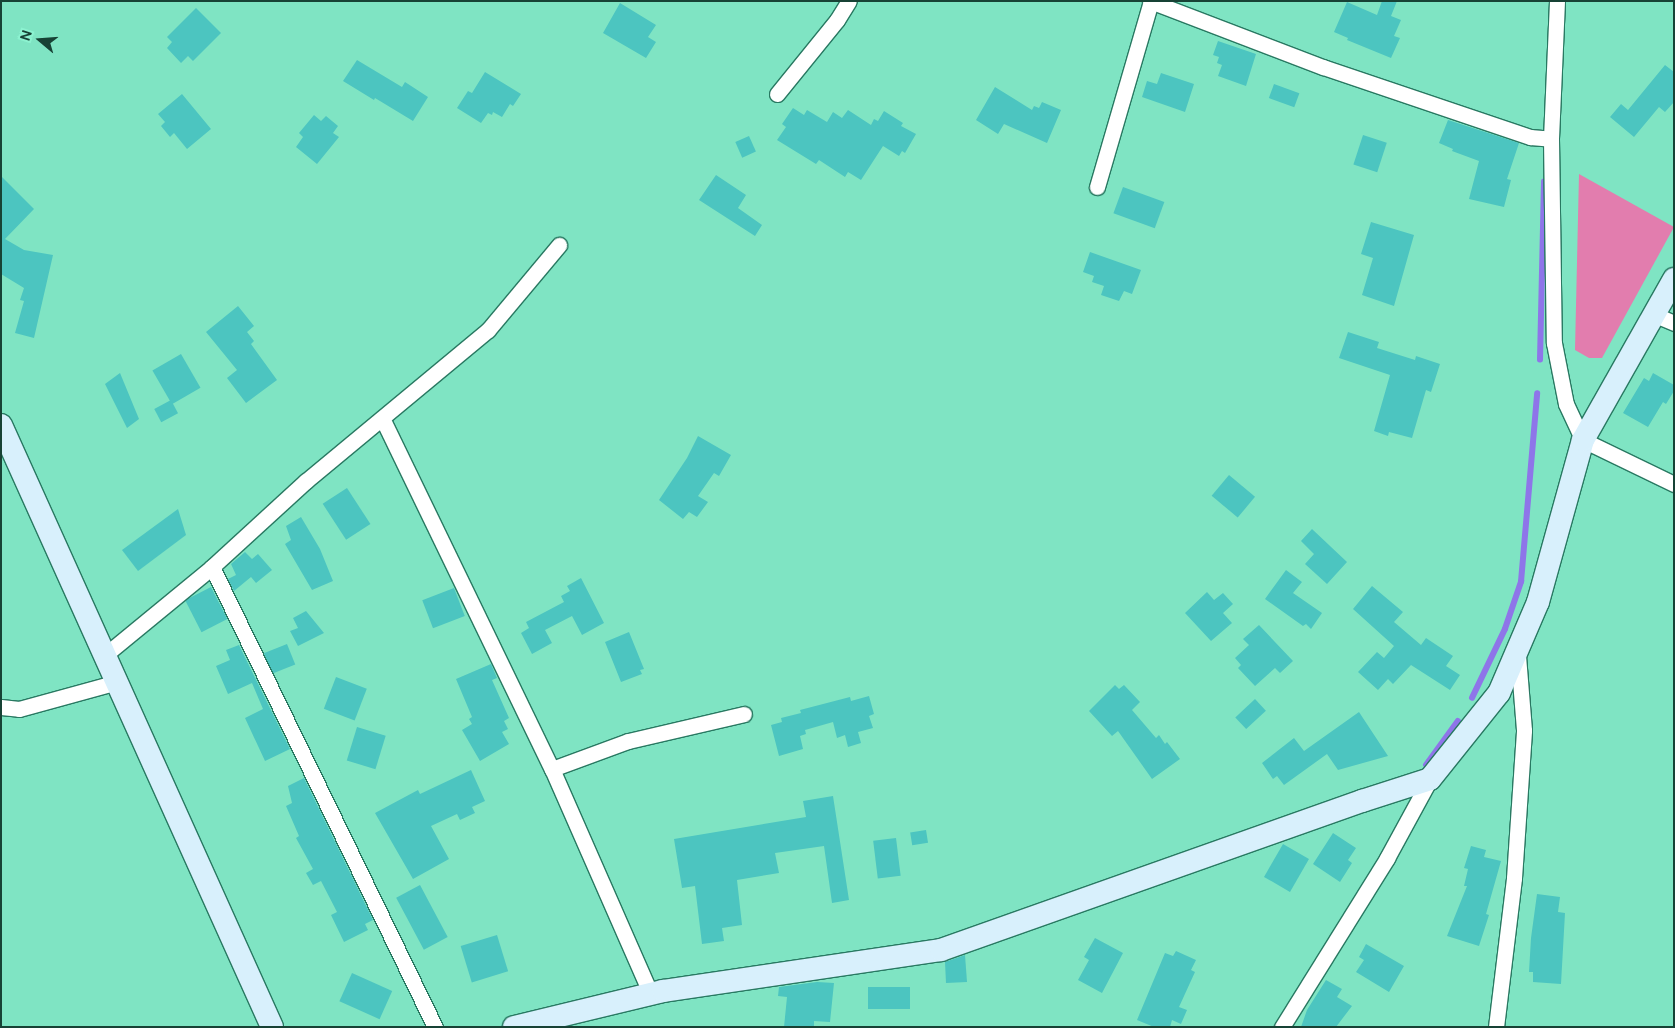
<!DOCTYPE html>
<style>
body{margin:0}
#map{position:relative;width:1675px;height:1028px;overflow:hidden;background:#7fe4c3;font-family:"DM Sans",sans-serif}
div>[style]{position:absolute}
.green>*{inset:0;background:#e27dae}
.stream>*{height:5.5px;margin:-2.75px;padding:0 2.75px;transform-origin:2.75px;border-radius:2.75px;background:#8e75e9}
.building>*{inset:0;background:#4cc5c0;transform-origin:0 0}
.roads{filter:drop-shadow(1px 0 #297962) drop-shadow(-1px 0 #297962) drop-shadow(0 1px #297962) drop-shadow(0 -1px #297962)}
.street>*{height:15px;margin:-7.5px;padding:0 7.5px;transform-origin:7.5px;border-radius:7.5px;background:#fff}
.secondary>*{height:22px;margin:-11px;padding:0 11px;transform-origin:11px;border-radius:11px;background:#d8f0fc}
span{translate:-50% -50%;white-space:nowrap;text-align:center;line-height:1.15;-webkit-text-stroke:4px #8cf2d0;paint-order:stroke}
.frame{position:absolute;inset:0;border:2px solid #174235;pointer-events:none}
.north{position:absolute;left:15px;top:15px;width:50px;height:50px;-webkit-text-stroke:4px #8cf2d0;paint-order:stroke;rotate:288deg;font-size:14px;font-weight:700;line-height:20px;text-align:center;color:#174235}
.north::after{content:'';display:block;margin:auto;width:18px;height:22px;background:#174235;clip-path:polygon(50% 0,100% 100%,50% 72%,0 100%)}
</style>
<div id="map">
<div class="green">
<div style="clip-path:polygon(1579px 174px,1674px 227px,1602px 358px,1589px 358px,1575px 350px)"></div>
</div>
<div class="stream">
<div style="left:1540px;top:360px;width:178px;rotate:-88.7deg"></div>
<div style="left:1472px;top:698px;width:76px;rotate:-64.4deg"></div>
<div style="left:1505px;top:629px;width:50px;rotate:-71.2deg"></div>
<div style="left:1521px;top:582px;width:189px;rotate:-85.1deg"></div>
<div style="left:1426px;top:765px;width:54px;rotate:-54deg"></div>
</div>
<div class="building">
<div style="clip-path:polygon(1382px 1px,1397px 1px,1391px 16px,1401px 20px,1394px 36px,1400px 38px,1391px 58px,1347px 40px,1348px 38px,1334px 32px,1347px 2px,1377px 15px)"></div>
<div style="clip-path:polygon(620px 3px,656px 25px,648px 37px,656px 42px,646px 58px,603px 33px)"></div>
<div style="clip-path:polygon(196px 8px,221px 33px,193px 61px,188px 56px,181px 63px,167px 48px,172px 42px,167px 37px)"></div>
<div style="clip-path:polygon(1218px 41px,1256px 54px,1246px 86px,1218px 76px,1222px 65px,1217px 63px,1219px 57px,1213px 55px)"></div>
<div style="clip-path:polygon(357px 60px,402px 87px,405px 82px,428px 97px,413px 121px,375px 98px,374px 100px,343px 81px)"></div>
<div style="clip-path:polygon(1665px 65px,1674px 72px,1674px 102px,1665px 112px,1659px 107px,1634px 137px,1610px 117px,1621px 104px,1628px 110px)"></div>
<div style="clip-path:polygon(485px 72px,521px 94px,513px 106px,510px 104px,502px 117px,493px 112px,492px 115px,488px 113px,481px 123px,457px 108px,468px 91px,472px 93px)"></div>
<div style="clip-path:polygon(1161px 73px,1194px 84px,1185px 112px,1142px 97px,1147px 81px,1157px 84px)"></div>
<div style="left:1274px;top:84px;width:27px;height:15px;rotate:20deg"></div>
<div style="clip-path:polygon(995px 87px,1032px 110px,1034px 106px,1039px 108px,1042px 102px,1061px 110px,1047px 143px,1004px 124px,998px 134px,976px 120px)"></div>
<div style="clip-path:polygon(182px 94px,211px 129px,187px 149px,174px 133px,170px 137px,161px 126px,165px 122px,158px 114px)"></div>
<div style="clip-path:polygon(793px 108px,804px 115px,807px 110px,827px 122px,833px 112px,842px 118px,848px 110px,871px 125px,874px 119px,878px 121px,884px 111px,903px 123px,901px 126px,916px 134px,905px 153px,902px 151px,899px 156px,883px 146px,861px 180px,848px 172px,845px 177px,819px 160px,816px 164px,777px 140px,786px 127px,782px 124px)"></div>
<div style="clip-path:polygon(314px 115px,321px 121px,326px 116px,338px 126px,333px 133px,339px 137px,317px 164px,296px 147px,303px 137px,299px 133px)"></div>
<div style="clip-path:polygon(1448px 120px,1519px 143px,1507px 179px,1511px 180px,1504px 207px,1469px 199px,1479px 161px,1452px 151px,1453px 149px,1439px 143px)"></div>
<div style="left:1363px;top:135px;width:25px;height:31px;rotate:18deg"></div>
<div style="left:749px;top:136px;width:17px;height:15px;rotate:66deg"></div>
<div style="clip-path:polygon(716px 175px,746px 195px,738px 208px,762px 225px,755px 236px,699px 200px)"></div>
<div style="clip-path:polygon(1px 176px,34px 209px,5px 239px,24px 250px,53px 255px,34px 338px,15px 333px,24px 301px,20px 300px,24px 288px,1px 274px)"></div>
<div style="left:1123px;top:187px;width:44px;height:28px;rotate:20deg"></div>
<div style="clip-path:polygon(1371px 222px,1414px 235px,1394px 306px,1362px 295px,1373px 258px,1361px 254px)"></div>
<div style="clip-path:polygon(1090px 252px,1141px 270px,1132px 294px,1124px 291px,1119px 301px,1101px 295px,1104px 286px,1092px 282px,1094px 276px,1083px 272px)"></div>
<div style="clip-path:polygon(238px 306px,254px 326px,247px 332px,254px 341px,251px 344px,277px 380px,246px 403px,227px 378px,237px 370px,206px 332px)"></div>
<div style="clip-path:polygon(1348px 332px,1379px 342px,1377px 348px,1415px 360px,1416px 356px,1440px 364px,1431px 392px,1426px 390px,1412px 438px,1389px 432px,1388px 436px,1374px 431px,1390px 375px,1339px 358px)"></div>
<div style="left:181px;top:354px;width:39px;height:33px;rotate:60deg"></div>
<div style="clip-path:polygon(120px 373px,139px 419px,127px 428px,105px 384px)"></div>
<div style="clip-path:polygon(1653px 373px,1674px 385px,1674px 391px,1666px 404px,1663px 402px,1648px 427px,1623px 413px,1644px 378px,1649px 381px)"></div>
<div style="left:171px;top:400px;width:15px;height:19px;rotate:62deg"></div>
<div style="clip-path:polygon(698px 436px,731px 455px,719px 476px,714px 473px,698px 496px,708px 502px,697px 517px,689px 512px,683px 519px,659px 500px,687px 458px)"></div>
<div style="left:1229px;top:475px;width:34px;height:27px;rotate:40deg"></div>
<div style="left:347px;top:488px;width:43px;height:29px;rotate:57deg"></div>
<div style="clip-path:polygon(178px 509px,186px 535px,138px 571px,122px 550px)"></div>
<div style="clip-path:polygon(301px 517px,320px 549px,333px 581px,312px 590px,285px 544px,291px 540px,286px 526px)"></div>
<div style="clip-path:polygon(1312px 529px,1347px 562px,1327px 584px,1305px 564px,1314px 554px,1301px 541px)"></div>
<div style="clip-path:polygon(245px 552px,252px 559px,258px 554px,272px 570px,256px 583px,251px 577px,234px 591px,228px 579px,236px 575px,231px 564px)"></div>
<div style="clip-path:polygon(1286px 570px,1302px 582px,1293px 593px,1322px 613px,1311px 629px,1306px 624px,1303px 626px,1265px 599px)"></div>
<div style="clip-path:polygon(581px 578px,604px 623px,582px 635px,572px 616px,545px 630px,552px 643px,532px 654px,521px 633px,529px 628px,526px 622px,564px 602px,561px 596px,570px 591px,567px 586px)"></div>
<div style="clip-path:polygon(1372px 586px,1403px 612px,1394px 622px,1421px 645px,1426px 638px,1453px 656px,1446px 666px,1460px 675px,1450px 690px,1411px 665px,1393px 684px,1388px 679px,1378px 690px,1358px 672px,1377px 652px,1384px 658px,1394px 646px,1353px 609px)"></div>
<div style="left:211px;top:587px;width:36px;height:29px;rotate:63deg"></div>
<div style="left:454px;top:588px;width:30px;height:34px;rotate:69deg"></div>
<div style="clip-path:polygon(1207px 592px,1214px 600px,1223px 593px,1233px 604px,1223px 613px,1232px 623px,1211px 641px,1185px 613px)"></div>
<div style="clip-path:polygon(306px 611px,324px 633px,298px 646px,290px 631px,298px 628px,293px 618px)"></div>
<div style="clip-path:polygon(1259px 625px,1293px 661px,1280px 673px,1275px 668px,1255px 686px,1238px 668px,1241px 665px,1235px 658px,1249px 645px,1243px 639px)"></div>
<div style="clip-path:polygon(629px 632px,644px 669px,640px 670px,642px 674px,621px 682px,605px 642px)"></div>
<div style="left:287px;top:644px;width:22px;height:25px;rotate:68deg"></div>
<div style="clip-path:polygon(239px 645px,290px 749px,265px 761px,245px 718px,263px 709px,252px 683px,228px 694px,216px 666px,230px 660px,226px 650px)"></div>
<div style="clip-path:polygon(491px 664px,497px 678px,492px 680px,509px 718px,504px 721px,508px 729px,502px 732px,509px 744px,480px 761px,462px 730px,472px 724px,469px 719px,472px 717px,456px 679px)"></div>
<div style="left:336px;top:677px;width:33px;height:34px;rotate:21deg"></div>
<div style="clip-path:polygon(1115px 685px,1119px 689px,1124px 685px,1140px 702px,1132px 710px,1156px 738px,1159px 735px,1165px 744px,1167px 742px,1180px 759px,1152px 779px,1118px 731px,1112px 736px,1089px 711px)"></div>
<div style="clip-path:polygon(869px 696px,874px 714px,869px 716px,873px 728px,858px 732px,861px 743px,848px 747px,845px 735px,837px 738px,833px 722px,805px 730px,806px 734px,800px 736px,803px 749px,779px 756px,771px 725px,782px 722px,781px 718px,801px 713px,800px 710px,850px 697px,851px 701px)"></div>
<div style="left:1255px;top:699px;width:16px;height:27px;rotate:47deg"></div>
<div style="clip-path:polygon(1359px 712px,1388px 756px,1338px 770px,1327px 754px,1284px 785px,1277px 776px,1273px 779px,1262px 763px,1294px 738px,1304px 751px)"></div>
<div style="left:357px;top:727px;width:30px;height:35px;rotate:17deg"></div>
<div style="clip-path:polygon(471px 770px,485px 801px,472px 807px,475px 813px,460px 820px,457px 814px,431px 826px,449px 859px,413px 879px,375px 813px,418px 790px,420px 794px)"></div>
<div style="clip-path:polygon(304px 778px,373px 920px,365px 924px,368px 930px,344px 942px,331px 915px,337px 912px,321px 881px,313px 885px,306px 873px,313px 869px,296px 838px,299px 836px,286px 806px,292px 803px,288px 786px)"></div>
<div style="clip-path:polygon(833px 796px,849px 900px,832px 903px,824px 846px,775px 853px,779px 873px,737px 880px,742px 925px,722px 928px,724px 941px,702px 944px,695px 886px,682px 888px,674px 839px,806px 817px,803px 801px)"></div>
<div style="left:926px;top:830px;width:13px;height:16px;rotate:81deg"></div>
<div style="clip-path:polygon(1333px 833px,1356px 848px,1348px 860px,1352px 863px,1340px 882px,1313px 864px)"></div>
<div style="left:896px;top:838px;width:38px;height:23px;rotate:83deg"></div>
<div style="left:1283px;top:844px;width:30px;height:38px;rotate:30deg"></div>
<div style="clip-path:polygon(1471px 846px,1486px 850px,1484px 857px,1501px 861px,1486px 914px,1489px 915px,1479px 946px,1447px 936px,1467px 886px,1464px 886px,1468px 869px,1464px 868px)"></div>
<div style="left:420px;top:885px;width:59px;height:27px;rotate:62deg"></div>
<div style="clip-path:polygon(1537px 894px,1560px 897px,1558px 912px,1565px 913px,1561px 984px,1533px 982px,1533px 972px,1529px 972px,1531px 938px)"></div>
<div style="left:497px;top:935px;width:38px;height:38px;rotate:73deg"></div>
<div style="clip-path:polygon(1095px 938px,1123px 953px,1102px 993px,1078px 980px,1089px 960px,1084px 957px)"></div>
<div style="clip-path:polygon(1366px 944px,1404px 966px,1389px 992px,1356px 972px,1364px 960px,1359px 957px)"></div>
<div style="clip-path:polygon(1176px 951px,1196px 960px,1191px 970px,1195px 972px,1179px 1007px,1187px 1010px,1181px 1024px,1172px 1020px,1170px 1027px,1154px 1027px,1137px 1020px,1165px 953px,1173px 956px)"></div>
<div style="clip-path:polygon(965px 955px,967px 982px,946px 983px,945px 962px)"></div>
<div style="left:352px;top:973px;width:44px;height:31px;rotate:24deg"></div>
<div style="clip-path:polygon(1326px 980px,1342px 989px,1337px 997px,1352px 1006px,1336px 1027px,1301px 1027px,1307px 1010px)"></div>
<div style="clip-path:polygon(817px 982px,834px 983px,830px 1022px,814px 1021px,814px 1027px,784px 1027px,787px 997px,778px 996px,779px 987px)"></div>
<div style="left:910px;top:987px;width:22px;height:42px;rotate:90deg"></div>
</div>
<div class="roads">
<div class="street">
<div style="left:1150px;top:1px;width:185px;rotate:20.9deg"></div>
<div style="left:1323px;top:67px;width:219px;rotate:18.7deg"></div>
<div style="left:1530px;top:137px;width:21px;rotate:5deg"></div>
<div style="left:1557px;top:1px;width:138px;rotate:92.5deg"></div>
<div style="left:1551px;top:139px;width:204px;rotate:89.2deg"></div>
<div style="left:1554px;top:343px;width:62px;rotate:78.9deg"></div>
<div style="left:1566px;top:404px;width:40px;rotate:65deg"></div>
<div style="left:1583px;top:440px;width:101px;rotate:25.8deg"></div>
<div style="left:777px;top:94px;width:95px;rotate:-51deg"></div>
<div style="left:837px;top:20px;width:22px;rotate:-58deg"></div>
<div style="left:1097px;top:187px;width:194px;rotate:-73.8deg"></div>
<div style="left:1653px;top:314px;width:23px;rotate:23deg"></div>
<div style="left:383px;top:420px;width:388px;rotate:64.2deg"></div>
<div style="left:552px;top:769px;width:246px;rotate:66.3deg"></div>
<div style="left:212px;top:567px;width:511px;rotate:64.14deg"></div>
<div style="left:105px;top:655px;width:139px;rotate:-39.4deg"></div>
<div style="left:212px;top:567px;width:127px;rotate:-42.5deg"></div>
<div style="left:306px;top:481px;width:236px;rotate:-39.7deg"></div>
<div style="left:488px;top:330px;width:111px;rotate:-50.1deg"></div>
<div style="left:1px;top:707px;width:18px;rotate:6deg"></div>
<div style="left:19px;top:709px;width:102px;rotate:-15.4deg"></div>
<div style="left:552px;top:769px;width:81px;rotate:-20.2deg"></div>
<div style="left:628px;top:741px;width:119px;rotate:-13.1deg"></div>
<div style="left:1282px;top:1027px;width:199px;rotate:-58.1deg"></div>
<div style="left:1387px;top:858px;width:90px;rotate:-61.4deg"></div>
<div style="left:1496px;top:1027px;width:150px;rotate:-83.1deg"></div>
<div style="left:1514px;top:878px;width:148px;rotate:-86.1deg"></div>
<div style="left:1524px;top:730px;width:75px;rotate:-94.6deg"></div>
</div>
<div class="secondary">
<div style="left:1px;top:425px;width:660px;rotate:65.76deg"></div>
<div style="left:514px;top:1027px;width:153px;rotate:-13.6deg"></div>
<div style="left:663px;top:991px;width:281px;rotate:-8.4deg"></div>
<div style="left:941px;top:950px;width:447px;rotate:-19.5deg"></div>
<div style="left:1362px;top:801px;width:71px;rotate:-17.9deg"></div>
<div style="left:1430px;top:779px;width:110px;rotate:-51.3deg"></div>
<div style="left:1499px;top:693px;width:99px;rotate:-66.8deg"></div>
<div style="left:1538px;top:602px;width:168px;rotate:-74.5deg"></div>
<div style="left:1583px;top:440px;width:185px;rotate:-60.5deg"></div>
</div>
</div>
<div class="frame"></div>
<div class="north">N</div>
</div>
